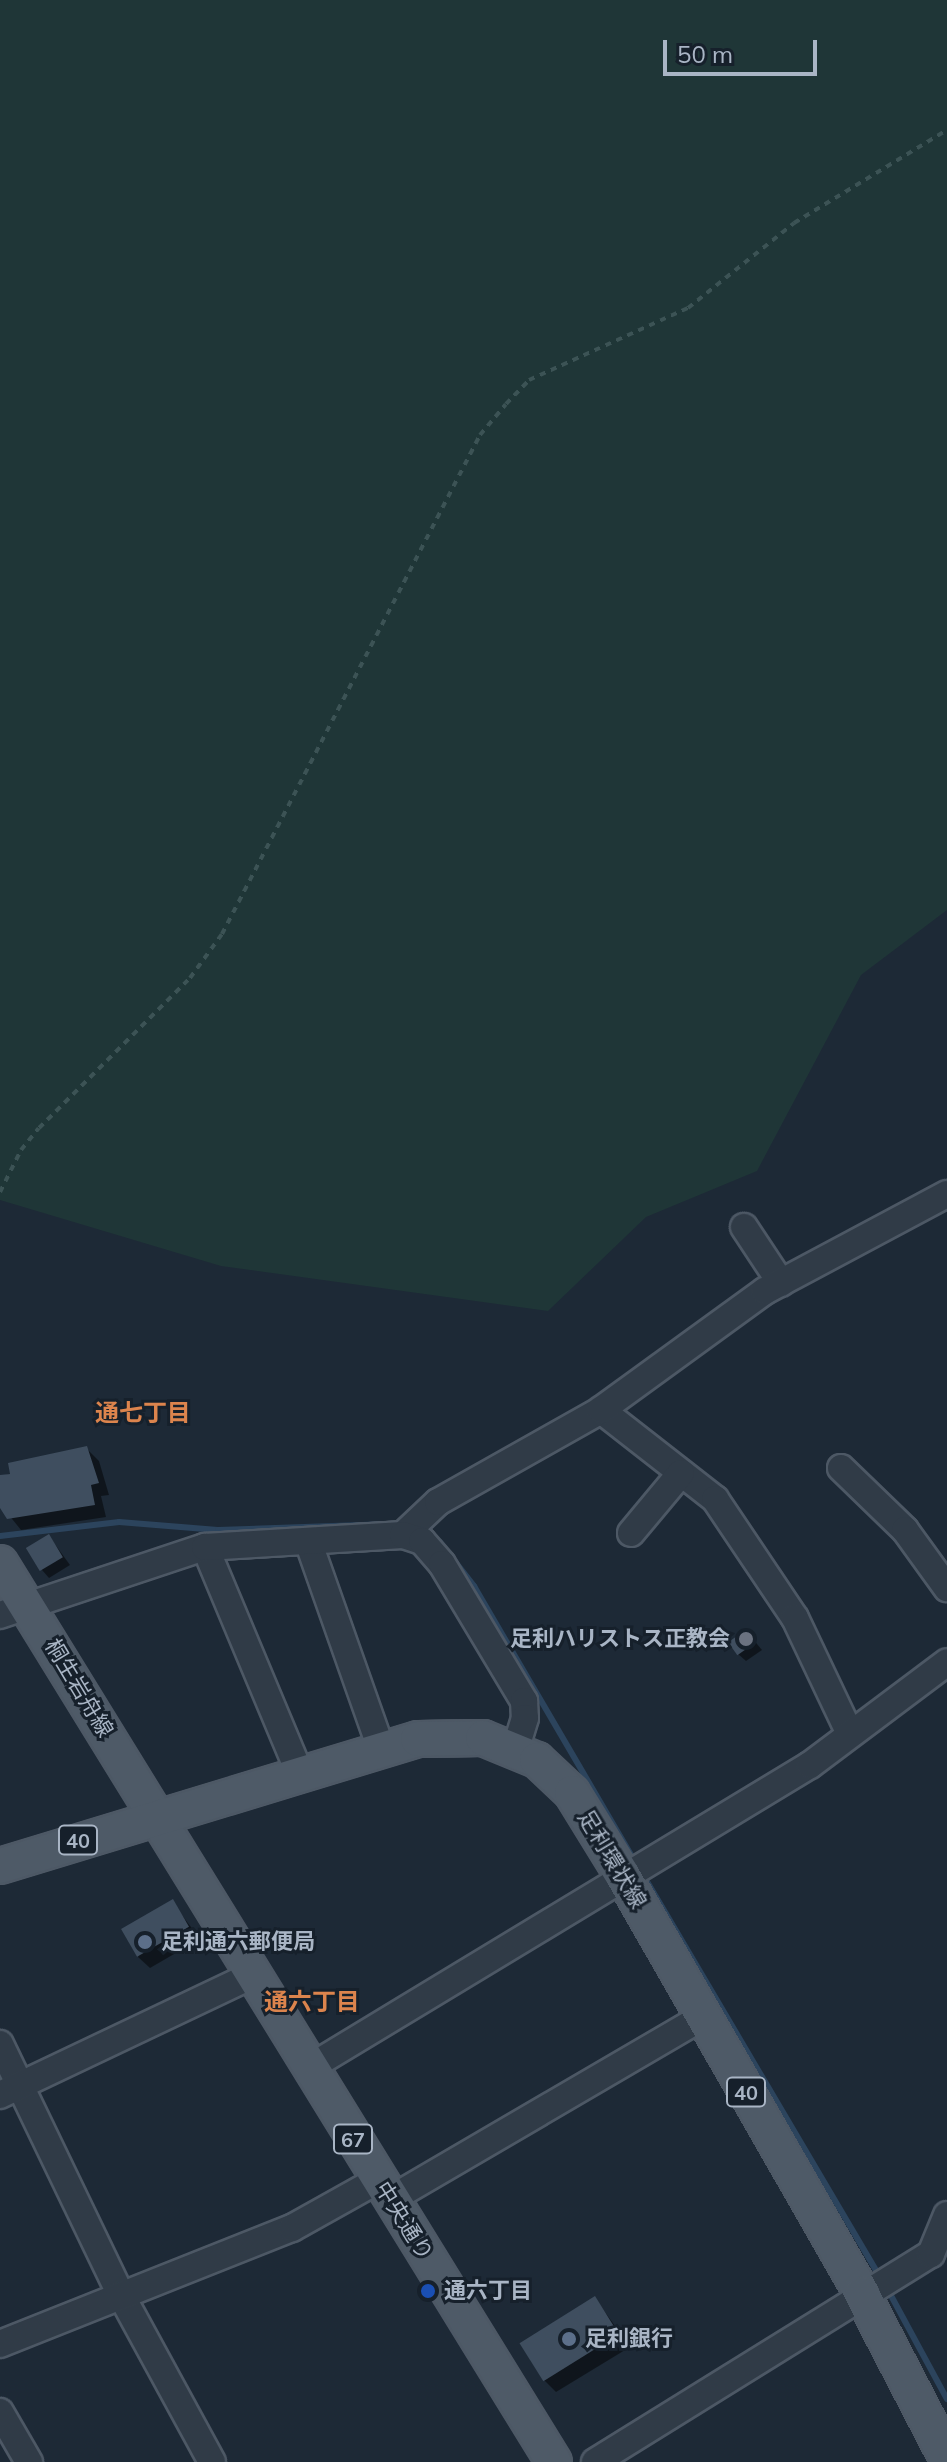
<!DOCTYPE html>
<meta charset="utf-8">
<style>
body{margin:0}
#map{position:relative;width:947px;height:2462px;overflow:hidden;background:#1d2936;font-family:Mulish,"Noto Sans JP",sans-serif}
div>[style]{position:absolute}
.green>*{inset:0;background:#1f3637}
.shadow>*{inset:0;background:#0007}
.stream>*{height:6px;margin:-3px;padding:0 3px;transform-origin:3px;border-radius:3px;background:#2c445d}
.building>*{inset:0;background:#3f4e5f;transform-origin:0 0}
.path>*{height:4px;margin-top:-2px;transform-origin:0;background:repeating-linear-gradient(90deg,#3c5355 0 6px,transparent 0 12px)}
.roads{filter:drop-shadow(2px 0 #4d5865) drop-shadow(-2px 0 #4d5865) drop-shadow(0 2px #4d5865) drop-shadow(0 -2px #4d5865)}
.minor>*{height:26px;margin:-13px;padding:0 13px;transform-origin:13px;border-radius:13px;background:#303b47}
.major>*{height:34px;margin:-17px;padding:0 17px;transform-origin:17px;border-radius:17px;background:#4e5a67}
.dots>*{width:22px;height:22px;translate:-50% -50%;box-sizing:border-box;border:4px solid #16202b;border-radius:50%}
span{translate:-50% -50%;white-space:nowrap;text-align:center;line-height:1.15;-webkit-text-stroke:6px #16202b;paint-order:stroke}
.shield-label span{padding:2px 6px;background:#16202b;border:2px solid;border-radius:6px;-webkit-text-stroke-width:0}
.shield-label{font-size:20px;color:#a9b5c5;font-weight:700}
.poi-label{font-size:22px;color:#a9b5c5;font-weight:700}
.right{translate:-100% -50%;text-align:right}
.left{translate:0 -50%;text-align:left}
.street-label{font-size:22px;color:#a9b5c5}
.neighbourhood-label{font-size:24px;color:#dc844d;font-weight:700}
.scale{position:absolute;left:663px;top:40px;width:154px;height:36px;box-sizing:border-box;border:4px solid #a9b5c5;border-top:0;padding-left:10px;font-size:24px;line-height:28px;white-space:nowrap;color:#a9b5c5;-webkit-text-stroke:6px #16202b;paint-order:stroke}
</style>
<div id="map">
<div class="green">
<div style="clip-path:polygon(0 0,947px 0,947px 910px,861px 975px,757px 1171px,646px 1217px,548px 1311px,221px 1266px,0 1200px)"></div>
</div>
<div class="shadow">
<div style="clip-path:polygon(87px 1449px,99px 1461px,109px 1495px,101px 1496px,106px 1517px,21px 1530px,0 1504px,0 1477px)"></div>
<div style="clip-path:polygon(49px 1536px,70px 1565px,49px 1578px,42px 1570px)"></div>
<div style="clip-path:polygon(747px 1632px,762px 1650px,746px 1661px,738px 1654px)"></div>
<div style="clip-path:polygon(172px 1902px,200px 1939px,150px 1968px,138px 1957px)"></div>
<div style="clip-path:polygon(595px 2298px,630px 2347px,556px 2392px,544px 2380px)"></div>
</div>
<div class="stream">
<div style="left:0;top:1536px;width:120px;rotate:-6.7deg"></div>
<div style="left:119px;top:1522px;width:99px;rotate:4.6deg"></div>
<div style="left:218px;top:1530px;width:172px;rotate:-2deg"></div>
<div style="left:440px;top:1542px;width:56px;rotate:52.3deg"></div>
<div style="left:474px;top:1586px;width:321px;rotate:59.7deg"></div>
<div style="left:642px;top:1873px;width:469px;rotate:59.5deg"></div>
<div style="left:888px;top:2290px;width:124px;rotate:61.6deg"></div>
</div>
<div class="building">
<div style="clip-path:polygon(87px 1446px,99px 1483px,91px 1485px,95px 1505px,7px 1519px,0 1508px,0 1475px,10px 1474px,8px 1463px)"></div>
<div style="left:49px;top:1534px;width:27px;height:27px;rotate:59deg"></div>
<div style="left:747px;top:1629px;width:16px;height:23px;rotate:55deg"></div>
<div style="left:173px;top:1899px;width:32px;height:60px;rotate:60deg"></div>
<div style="left:595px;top:2296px;width:45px;height:89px;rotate:58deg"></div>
</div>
<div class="path">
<div style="left:0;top:1192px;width:47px;rotate:-63.4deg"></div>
<div style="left:21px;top:1150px;width:28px;rotate:-51deg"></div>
<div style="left:39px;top:1128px;width:213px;rotate:-44.8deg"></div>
<div style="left:190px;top:978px;width:54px;rotate:-54deg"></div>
<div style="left:222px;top:934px;width:562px;rotate:-62.66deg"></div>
<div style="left:480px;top:435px;width:40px;rotate:-50deg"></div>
<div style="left:506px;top:404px;width:33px;rotate:-46deg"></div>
<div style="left:529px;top:380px;width:175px;rotate:-24.4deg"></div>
<div style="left:688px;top:308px;width:136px;rotate:-38.7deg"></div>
<div style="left:794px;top:223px;width:179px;rotate:-31.3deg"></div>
</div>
<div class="roads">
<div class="minor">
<div style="left:744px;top:1227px;width:67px;rotate:56.5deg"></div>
<div style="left:601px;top:1410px;width:145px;rotate:38deg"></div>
<div style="left:715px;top:1499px;width:143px;rotate:56.1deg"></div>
<div style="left:795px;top:1618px;width:128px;rotate:64.6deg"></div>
<div style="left:841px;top:1468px;width:89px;rotate:44.1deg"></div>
<div style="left:905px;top:1530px;width:72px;rotate:54.1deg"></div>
<div style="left:631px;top:1533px;width:78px;rotate:-50.2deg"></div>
<div style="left:403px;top:1535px;width:48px;rotate:-43.3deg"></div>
<div style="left:438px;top:1502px;width:187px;rotate:-29.4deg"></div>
<div style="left:601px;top:1410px;width:203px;rotate:-36deg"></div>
<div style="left:765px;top:1291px;width:206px;rotate:-28.1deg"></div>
<div style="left:308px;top:1541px;width:219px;rotate:70.6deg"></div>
<div style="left:205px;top:1547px;width:244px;rotate:67.3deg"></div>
<div style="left:0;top:1615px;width:216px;rotate:-18.4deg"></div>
<div style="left:205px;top:1547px;width:198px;rotate:-3.5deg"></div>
<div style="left:403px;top:1535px;width:20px;rotate:18deg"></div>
<div style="left:422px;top:1541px;width:30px;rotate:49deg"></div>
<div style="left:442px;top:1564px;width:160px;rotate:59.1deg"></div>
<div style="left:524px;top:1701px;width:17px;rotate:87deg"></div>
<div style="left:525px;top:1718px;width:31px;rotate:107deg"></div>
<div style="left:0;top:2044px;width:279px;rotate:64.3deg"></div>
<div style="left:121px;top:2295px;width:190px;rotate:61.4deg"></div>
<div style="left:309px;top:2068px;width:585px;rotate:-31.17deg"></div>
<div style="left:810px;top:1765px;width:171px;rotate:-36.9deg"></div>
<div style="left:0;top:2095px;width:280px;rotate:-25.4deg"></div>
<div style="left:391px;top:2199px;width:361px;rotate:-30.3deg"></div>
<div style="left:0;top:2344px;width:314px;rotate:-21.7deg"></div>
<div style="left:292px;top:2228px;width:98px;rotate:-29.2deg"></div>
<div style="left:0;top:2412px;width:58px;rotate:59.9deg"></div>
<div style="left:595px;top:2462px;width:395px;rotate:-31.8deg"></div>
<div style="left:931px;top:2254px;width:42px;rotate:-67.7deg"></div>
</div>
<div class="major">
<div style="left:0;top:1563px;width:1056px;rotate:58.36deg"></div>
<div style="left:0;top:1866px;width:437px;rotate:-16.9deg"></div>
<div style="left:418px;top:1739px;width:65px;rotate:-0.9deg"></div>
<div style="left:483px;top:1738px;width:58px;rotate:22.2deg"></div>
<div style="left:537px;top:1760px;width:48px;rotate:43.3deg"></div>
<div style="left:572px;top:1793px;width:97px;rotate:58.4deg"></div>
<div style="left:623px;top:1876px;width:482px;rotate:60.2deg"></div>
<div style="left:862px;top:2294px;width:185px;rotate:62.6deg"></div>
</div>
</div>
<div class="dots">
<div style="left:746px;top:1639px;background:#6b7280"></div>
<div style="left:145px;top:1942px;background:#5c6f8a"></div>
<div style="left:428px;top:2291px;background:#1a4fb4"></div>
<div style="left:569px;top:2339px;background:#5c6f8a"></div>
</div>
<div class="shield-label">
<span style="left:78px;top:1840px">40</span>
<span style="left:746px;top:2092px">40</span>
<span style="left:353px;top:2139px">67</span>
</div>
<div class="poi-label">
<span class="right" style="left:730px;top:1639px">足利ハリストス正教会</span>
<span class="left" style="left:161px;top:1942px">足利通六郵便局</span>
<span class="left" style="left:444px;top:2291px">通六丁目</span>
<span class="left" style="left:585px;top:2339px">足利銀行</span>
</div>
<div class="street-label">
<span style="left:79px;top:1688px;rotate:59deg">桐生岩舟線</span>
<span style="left:612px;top:1859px;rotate:59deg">足利環状線</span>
<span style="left:404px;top:2221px;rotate:58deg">中央通り</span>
</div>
<div class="neighbourhood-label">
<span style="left:143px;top:1413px">通七丁目</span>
<span style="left:312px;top:2002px">通六丁目</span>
</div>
<div class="scale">50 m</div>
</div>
